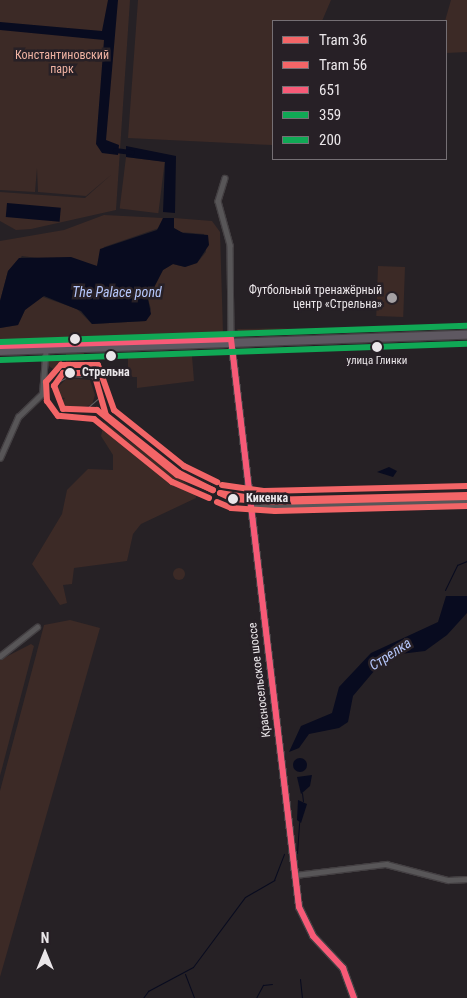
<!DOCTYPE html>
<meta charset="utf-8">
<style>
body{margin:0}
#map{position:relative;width:467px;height:998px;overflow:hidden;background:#262125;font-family:"Roboto Condensed",sans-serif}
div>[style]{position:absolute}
.green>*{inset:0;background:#3c2a26;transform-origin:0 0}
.round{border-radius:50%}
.water>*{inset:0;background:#080b1f;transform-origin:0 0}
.stream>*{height:1px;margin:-0.5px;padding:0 0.5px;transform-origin:0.5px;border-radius:0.5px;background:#080b1f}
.canal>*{height:4.5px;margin:-2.25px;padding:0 2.25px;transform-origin:2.25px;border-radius:2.25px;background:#080b1f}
.roads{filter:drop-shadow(1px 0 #433f42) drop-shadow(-1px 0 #433f42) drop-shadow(0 1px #433f42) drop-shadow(0 -1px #433f42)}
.minor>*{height:4.5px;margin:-2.25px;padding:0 2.25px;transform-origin:2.25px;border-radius:2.25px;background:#585658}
.secondary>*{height:6px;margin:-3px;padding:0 3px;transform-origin:3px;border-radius:3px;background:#615c62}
.primary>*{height:8px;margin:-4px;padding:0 4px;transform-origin:4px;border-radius:4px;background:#5e5861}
.tram>*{height:1px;margin:-0.5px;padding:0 0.5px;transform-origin:0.5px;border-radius:0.5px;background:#626062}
.bus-1>*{height:6px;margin:-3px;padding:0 3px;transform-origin:3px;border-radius:3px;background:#f75a77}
.bus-2>*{height:6px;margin:-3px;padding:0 3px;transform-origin:3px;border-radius:3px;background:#10a855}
.bus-3>*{height:6px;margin:-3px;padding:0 3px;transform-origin:3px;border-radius:3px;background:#10a855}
.tram-1>*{height:6px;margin:-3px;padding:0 3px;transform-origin:3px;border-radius:3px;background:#f36567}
.tram-2>*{height:6px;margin:-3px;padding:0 3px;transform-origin:3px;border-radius:3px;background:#f36567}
.dots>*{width:14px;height:14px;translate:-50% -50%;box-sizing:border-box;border:2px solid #272026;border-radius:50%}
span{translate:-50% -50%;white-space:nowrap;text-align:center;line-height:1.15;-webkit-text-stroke:5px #272026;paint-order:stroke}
.bus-label{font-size:11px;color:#eae6e9}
.park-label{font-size:12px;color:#efb2a2}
.poi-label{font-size:12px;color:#eae6e9}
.right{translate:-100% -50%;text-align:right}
.stop-label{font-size:12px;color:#eae6e9;font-weight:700}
.left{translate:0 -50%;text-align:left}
.street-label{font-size:12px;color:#eae6e9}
.water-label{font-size:14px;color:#b6c7fb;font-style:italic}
.legend{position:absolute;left:272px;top:20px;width:175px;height:140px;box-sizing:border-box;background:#272026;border:1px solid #756f74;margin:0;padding:6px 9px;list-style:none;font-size:15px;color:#eae6e9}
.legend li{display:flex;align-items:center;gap:10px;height:25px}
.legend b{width:25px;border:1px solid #756f74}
.north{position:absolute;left:20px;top:928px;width:50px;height:50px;-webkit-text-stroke:4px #272026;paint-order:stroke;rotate:0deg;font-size:14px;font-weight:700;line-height:20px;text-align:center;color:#eae6e9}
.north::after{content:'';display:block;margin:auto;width:18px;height:22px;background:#eae6e9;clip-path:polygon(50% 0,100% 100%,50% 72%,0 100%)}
</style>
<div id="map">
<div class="green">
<div style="clip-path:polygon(0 0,130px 0,116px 210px,31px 229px,16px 230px,0 221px,0 192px,85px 198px,112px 174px,86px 196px,38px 192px,37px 168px,35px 192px,0 190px)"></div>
<div style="clip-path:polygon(138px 0,331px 0,322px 21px,273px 21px,272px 145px,128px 138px)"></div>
<div style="clip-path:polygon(451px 0,467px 0,467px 52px,446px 53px,445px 21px)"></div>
<div style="left:126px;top:157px;width:39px;height:52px;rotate:7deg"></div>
<div style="clip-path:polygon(104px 215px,163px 218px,162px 227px,104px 247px,97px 266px,22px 256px,8px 271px,0 301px,0 241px,64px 230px)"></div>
<div style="clip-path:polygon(174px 218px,212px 221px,220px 232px,223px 333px,0 341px,0 328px,18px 325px,25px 310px,40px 296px,77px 309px,92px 324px,146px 321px,151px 309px,148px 299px,163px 270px,173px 264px,185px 267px,197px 263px,206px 252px,204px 234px,180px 232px,173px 228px)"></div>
<div style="left:378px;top:266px;width:27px;height:50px;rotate:2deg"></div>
<div style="clip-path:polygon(292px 328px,239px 333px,237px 329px)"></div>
<div style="clip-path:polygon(66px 353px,84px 353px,84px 361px,71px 361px,71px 368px,66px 368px)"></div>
<div class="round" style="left:48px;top:355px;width:14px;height:14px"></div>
<div style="clip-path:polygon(192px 356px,194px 381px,137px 388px,137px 377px,128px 377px,128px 358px)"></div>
<div style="clip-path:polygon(67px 378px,90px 380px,95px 395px,92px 405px,70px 409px,59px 404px,65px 398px,56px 397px,56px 389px)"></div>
<div style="clip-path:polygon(104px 422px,195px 490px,196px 498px,141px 524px,133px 534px,127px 561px,74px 568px,72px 584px,63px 585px,67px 603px,60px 605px,32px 564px,62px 514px,67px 490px,88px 469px,113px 470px,113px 455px,101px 436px)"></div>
<div class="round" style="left:173px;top:568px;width:12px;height:12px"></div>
<div style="clip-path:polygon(70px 620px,100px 628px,0 977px,0 791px,44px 625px)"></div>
<div style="clip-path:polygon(31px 644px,34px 646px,0 776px,0 660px)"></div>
</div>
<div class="water">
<div style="clip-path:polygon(108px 0,118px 0,106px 140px,119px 145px,118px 155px,102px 153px,96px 144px,104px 40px,0 30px,0 22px,102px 31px)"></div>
<div style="clip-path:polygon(126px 146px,176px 156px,175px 213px,163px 212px,165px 162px,126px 157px)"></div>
<div style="left:7px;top:203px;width:54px;height:14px;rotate:5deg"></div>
<div style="clip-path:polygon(163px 218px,174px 218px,174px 228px,183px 233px,208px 235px,209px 245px,197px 263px,185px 267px,173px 264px,163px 270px,148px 299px,151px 314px,146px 321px,92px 324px,81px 311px,44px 296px,25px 310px,18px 325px,0 328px,0 301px,8px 271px,19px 258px,71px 257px,97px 266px,100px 249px,157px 230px)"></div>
<div style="clip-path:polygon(389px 467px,397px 471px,393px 477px,377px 472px)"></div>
<div style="clip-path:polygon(446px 596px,467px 596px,467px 613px,447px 635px,425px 651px,400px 654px,380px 664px,353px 696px,348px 722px,339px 728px,309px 734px,299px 748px,289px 752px,301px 726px,332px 713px,339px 687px,371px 653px,438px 622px)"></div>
<div class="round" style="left:293px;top:758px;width:14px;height:14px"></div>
<div style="clip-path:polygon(312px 775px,310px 786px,301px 794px,297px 777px)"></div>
<div style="clip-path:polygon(298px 800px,307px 804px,301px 823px,297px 820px)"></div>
</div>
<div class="stream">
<div style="left:445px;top:590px;width:28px;rotate:-64deg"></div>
<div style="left:457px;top:565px;width:11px;rotate:-22deg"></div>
<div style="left:302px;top:793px;width:8px;rotate:83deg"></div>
<div style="left:297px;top:853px;width:31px;rotate:-86deg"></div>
<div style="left:185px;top:974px;width:26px;rotate:69deg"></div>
<div style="left:300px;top:979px;width:19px;rotate:84deg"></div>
<div style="left:143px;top:998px;width:9px;rotate:-54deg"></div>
<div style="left:148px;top:991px;width:51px;rotate:-28.1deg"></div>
<div style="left:193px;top:967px;width:87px;rotate:-53.4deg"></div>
<div style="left:245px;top:897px;width:34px;rotate:-30deg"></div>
<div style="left:274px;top:880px;width:28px;rotate:-69deg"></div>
<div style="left:256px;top:998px;width:15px;rotate:-62deg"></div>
<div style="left:263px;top:985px;width:9px;rotate:-6deg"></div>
</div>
<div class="canal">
<div style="left:115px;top:150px;width:17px;rotate:7deg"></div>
</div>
<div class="roads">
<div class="minor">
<div style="left:225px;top:178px;width:24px;rotate:107deg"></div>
<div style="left:218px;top:201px;width:46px;rotate:74.7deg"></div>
<div style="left:230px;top:245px;width:94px;rotate:89.4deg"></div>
<div style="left:0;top:458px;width:45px;rotate:-66.3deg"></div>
<div style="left:18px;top:417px;width:33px;rotate:-44deg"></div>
<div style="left:42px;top:394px;width:49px;rotate:-85.3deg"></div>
<div style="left:250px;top:506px;width:217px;rotate:-1.1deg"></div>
<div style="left:0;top:656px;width:47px;rotate:-38.1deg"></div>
<div style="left:295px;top:875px;width:92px;rotate:-6.9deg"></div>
<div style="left:386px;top:864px;width:64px;rotate:14.5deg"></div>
<div style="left:448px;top:880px;width:19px;rotate:-3deg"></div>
</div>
<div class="secondary">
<div style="left:231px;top:339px;width:572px;rotate:83.17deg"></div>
<div style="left:299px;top:907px;width:32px;rotate:64deg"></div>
<div style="left:313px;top:936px;width:44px;rotate:46.8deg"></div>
<div style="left:343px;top:968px;width:32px;rotate:70deg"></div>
</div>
<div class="primary">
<div style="left:0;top:351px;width:467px;rotate:-2deg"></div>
</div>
</div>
<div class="tram">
<div style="left:54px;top:392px;width:11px;rotate:-68deg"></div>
<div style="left:58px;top:382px;width:13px;rotate:-29deg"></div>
<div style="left:69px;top:376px;width:22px;rotate:3deg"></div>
<div style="left:91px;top:377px;width:16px;rotate:55deg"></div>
<div style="left:86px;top:409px;width:18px;rotate:-41deg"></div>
</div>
<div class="bus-1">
<div style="left:0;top:346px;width:231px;rotate:-1.7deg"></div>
<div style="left:231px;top:339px;width:572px;rotate:83.17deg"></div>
<div style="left:299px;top:907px;width:32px;rotate:64deg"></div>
<div style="left:313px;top:936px;width:44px;rotate:46.8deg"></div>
<div style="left:343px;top:968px;width:32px;rotate:70deg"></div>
</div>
<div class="bus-2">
<div style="left:0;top:360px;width:467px;rotate:-2deg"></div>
</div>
<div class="bus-3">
<div style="left:0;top:342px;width:467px;rotate:-2deg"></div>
</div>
<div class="tram-1">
<div style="left:63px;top:373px;width:31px"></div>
<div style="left:94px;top:373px;width:44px;rotate:74.1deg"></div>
<div style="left:106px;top:415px;width:93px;rotate:38.5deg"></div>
<div style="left:179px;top:473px;width:38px;rotate:27deg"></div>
<div style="left:213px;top:490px;width:39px;rotate:-157deg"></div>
<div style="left:177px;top:475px;width:103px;rotate:-140.9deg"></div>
<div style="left:97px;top:410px;width:34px;rotate:-178deg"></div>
<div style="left:63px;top:409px;width:25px;rotate:-111deg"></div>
<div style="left:54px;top:386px;width:16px;rotate:-55deg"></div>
<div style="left:220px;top:493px;width:44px;rotate:9.2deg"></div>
<div style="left:263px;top:500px;width:204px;rotate:-1.4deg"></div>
<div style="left:220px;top:493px;width:14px;rotate:25deg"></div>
<div style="left:233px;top:499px;width:42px;rotate:4.1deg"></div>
<div style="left:275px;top:502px;width:192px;rotate:-1.5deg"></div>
</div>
<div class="tram-2">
<div style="left:222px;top:485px;width:42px;rotate:8.1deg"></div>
<div style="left:264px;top:491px;width:203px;rotate:-1.4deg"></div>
<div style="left:209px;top:498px;width:40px;rotate:-156.6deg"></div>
<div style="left:172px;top:482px;width:100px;rotate:-141.1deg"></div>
<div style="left:94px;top:419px;width:36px;rotate:-175deg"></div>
<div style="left:58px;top:416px;width:19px;rotate:-126deg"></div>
<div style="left:47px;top:401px;width:19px;rotate:-93deg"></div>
<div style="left:46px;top:382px;width:23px;rotate:-49deg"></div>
<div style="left:61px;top:365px;width:37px"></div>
<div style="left:98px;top:365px;width:48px;rotate:70.4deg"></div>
<div style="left:114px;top:410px;width:90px;rotate:38.7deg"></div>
<div style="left:184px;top:466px;width:37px;rotate:26deg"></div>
<div style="left:217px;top:502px;width:15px;rotate:23deg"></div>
<div style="left:231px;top:508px;width:44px;rotate:3.9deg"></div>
<div style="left:275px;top:511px;width:192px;rotate:-1.5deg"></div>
</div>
<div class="dots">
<div style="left:392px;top:298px;background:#a5a1a4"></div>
<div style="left:75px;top:339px;background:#eae6e9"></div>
<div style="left:377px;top:347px;background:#eae6e9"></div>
<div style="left:111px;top:356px;background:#eae6e9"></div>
<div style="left:70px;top:373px;background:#eae6e9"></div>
<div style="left:233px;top:499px;background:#eae6e9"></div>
</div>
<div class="bus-label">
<span style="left:377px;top:361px">улица Глинки</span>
</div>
<div class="park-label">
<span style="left:62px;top:63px">Константиновский<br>парк</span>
</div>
<div class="poi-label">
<span class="right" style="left:382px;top:298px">Футбольный тренажёрный<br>центр «Стрельна»</span>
</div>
<div class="stop-label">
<span class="left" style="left:82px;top:373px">Стрельна</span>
<span class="left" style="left:246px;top:499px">Кикенка</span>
</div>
<div class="street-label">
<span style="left:260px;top:680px;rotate:-97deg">Красносельское шоссе</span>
</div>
<div class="water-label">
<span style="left:117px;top:292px">The Palace pond</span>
<span style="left:390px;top:654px;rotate:-33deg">Стрелка</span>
</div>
<ul class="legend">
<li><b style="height:6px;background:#f36567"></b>Tram 36</li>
<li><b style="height:6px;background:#f36567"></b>Tram 56</li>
<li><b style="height:6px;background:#f75a77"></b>651</li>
<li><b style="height:6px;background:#10a855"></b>359</li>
<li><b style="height:6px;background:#10a855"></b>200</li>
</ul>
<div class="north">N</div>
</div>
